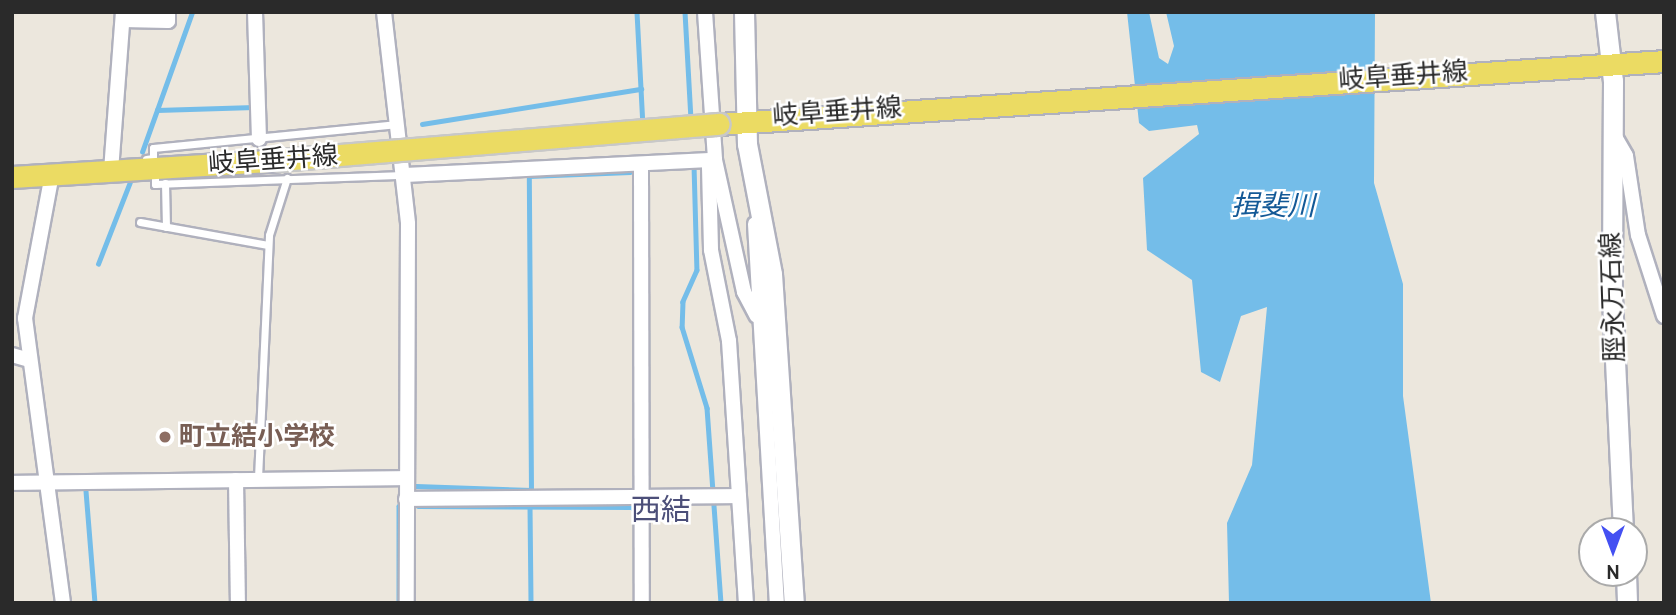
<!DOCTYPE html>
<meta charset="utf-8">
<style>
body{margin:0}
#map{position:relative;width:1676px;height:615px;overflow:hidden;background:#ece7dd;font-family:Cabin,"Noto Sans JP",sans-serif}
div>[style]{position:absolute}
.water>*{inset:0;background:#74bde9}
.stream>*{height:4.5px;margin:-2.25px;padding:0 2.25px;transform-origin:2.25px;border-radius:2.25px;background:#74bde9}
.roads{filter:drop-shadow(2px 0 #b0b1bd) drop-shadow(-2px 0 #b0b1bd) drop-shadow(0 2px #b0b1bd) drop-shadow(0 -2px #b0b1bd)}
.lane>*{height:7px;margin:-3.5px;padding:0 3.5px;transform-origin:3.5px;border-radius:3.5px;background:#fff}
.street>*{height:14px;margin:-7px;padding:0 7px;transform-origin:7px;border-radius:7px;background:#fff}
.secondary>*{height:19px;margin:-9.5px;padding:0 9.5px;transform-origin:9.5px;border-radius:9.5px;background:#fff}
.primary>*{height:21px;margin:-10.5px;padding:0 10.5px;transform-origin:10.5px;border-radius:10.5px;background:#ebdb63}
.bridges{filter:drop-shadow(2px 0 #c8c8c8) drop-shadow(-2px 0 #c8c8c8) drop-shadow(0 2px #c8c8c8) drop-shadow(0 -2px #c8c8c8)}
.primary-bridge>*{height:21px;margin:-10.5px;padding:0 10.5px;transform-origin:10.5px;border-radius:10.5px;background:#ebdb63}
.dots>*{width:19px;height:19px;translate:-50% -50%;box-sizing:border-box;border:4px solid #fff;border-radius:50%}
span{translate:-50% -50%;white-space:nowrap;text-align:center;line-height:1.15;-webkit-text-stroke:5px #fff;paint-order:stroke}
.street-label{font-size:26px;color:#2a2a2a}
.education-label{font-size:26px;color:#785e54;font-weight:700}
.left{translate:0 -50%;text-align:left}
.water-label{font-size:28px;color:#135996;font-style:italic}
.quarter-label{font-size:30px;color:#4c4f79}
.frame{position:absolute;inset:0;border:14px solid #2a2a2a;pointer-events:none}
.north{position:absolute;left:1578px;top:517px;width:70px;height:70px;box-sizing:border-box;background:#fff;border:2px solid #aaa;border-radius:50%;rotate:180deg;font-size:19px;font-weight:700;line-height:28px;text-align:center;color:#2a2a2a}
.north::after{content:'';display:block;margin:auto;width:24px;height:32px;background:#4450f2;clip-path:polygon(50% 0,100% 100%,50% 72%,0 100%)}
</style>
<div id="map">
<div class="water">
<div style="clip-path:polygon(1127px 12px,1149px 12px,1159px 58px,1168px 64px,1174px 46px,1166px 12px,1375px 12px,1374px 183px,1403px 284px,1403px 396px,1431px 603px,1229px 603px,1227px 523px,1252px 465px,1267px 307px,1241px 316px,1220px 382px,1201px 372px,1192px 280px,1147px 250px,1143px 178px,1199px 134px,1197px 125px,1149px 131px,1139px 123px)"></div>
</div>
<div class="stream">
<div style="left:637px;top:12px;width:114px;rotate:87deg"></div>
<div style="left:685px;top:12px;width:108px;rotate:86.8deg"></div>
<div style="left:157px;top:110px;width:97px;rotate:-1.8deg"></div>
<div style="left:422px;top:124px;width:222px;rotate:-9.1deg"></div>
<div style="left:142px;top:152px;width:149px;rotate:-70.3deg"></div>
<div style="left:694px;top:165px;width:105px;rotate:88.4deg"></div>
<div style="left:697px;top:270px;width:35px;rotate:114deg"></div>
<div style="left:683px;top:302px;width:25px;rotate:92deg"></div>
<div style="left:682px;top:327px;width:85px;rotate:72.8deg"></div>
<div style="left:707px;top:408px;width:196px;rotate:85.9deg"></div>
<div style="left:98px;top:264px;width:88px;rotate:-68.7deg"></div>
<div style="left:416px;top:486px;width:115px;rotate:2deg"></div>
<div style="left:531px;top:490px;width:314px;rotate:-90.4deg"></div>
<div style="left:529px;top:176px;width:101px;rotate:-2.3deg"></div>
<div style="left:86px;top:491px;width:112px;rotate:85.4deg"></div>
<div style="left:399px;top:506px;width:97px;rotate:90deg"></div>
<div style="left:418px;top:506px;width:214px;rotate:0.3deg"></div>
<div style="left:632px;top:507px;width:8px;rotate:50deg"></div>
<div style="left:530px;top:506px;width:97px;rotate:89.4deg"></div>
</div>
<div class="roads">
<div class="lane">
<div style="left:146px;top:159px;width:7px;rotate:-8deg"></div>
<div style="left:153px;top:158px;width:10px;rotate:-90deg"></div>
<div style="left:153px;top:148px;width:246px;rotate:-5.6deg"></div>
<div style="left:155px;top:169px;width:15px;rotate:90deg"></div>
<div style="left:155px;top:184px;width:249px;rotate:-2.1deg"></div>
<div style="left:165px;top:183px;width:44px;rotate:88.7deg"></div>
<div style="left:140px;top:222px;width:130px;rotate:10.2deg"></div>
<div style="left:258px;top:478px;width:243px;rotate:-87.4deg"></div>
<div style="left:269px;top:235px;width:60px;rotate:-72.5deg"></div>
</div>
<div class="street">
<div style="left:255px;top:12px;width:127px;rotate:88.2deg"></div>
<div style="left:384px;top:12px;width:213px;rotate:83.5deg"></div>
<div style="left:408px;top:224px;width:379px;rotate:90.2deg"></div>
<div style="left:705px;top:12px;width:148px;rotate:86.1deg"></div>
<div style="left:715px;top:160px;width:135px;rotate:77.6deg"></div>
<div style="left:744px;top:292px;width:27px;rotate:62deg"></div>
<div style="left:123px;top:20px;width:45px;rotate:1.3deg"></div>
<div style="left:168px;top:21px;width:9px;rotate:-90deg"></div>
<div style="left:1614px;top:135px;width:24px;rotate:60deg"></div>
<div style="left:1626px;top:156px;width:80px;rotate:81.4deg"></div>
<div style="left:1638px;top:235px;width:85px;rotate:72.2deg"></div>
<div style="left:715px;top:160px;width:9px;rotate:131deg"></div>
<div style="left:709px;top:167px;width:83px;rotate:88.6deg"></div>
<div style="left:711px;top:250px;width:93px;rotate:78.8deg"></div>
<div style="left:729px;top:341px;width:263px;rotate:86.3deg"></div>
<div style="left:641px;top:165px;width:438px;rotate:89.9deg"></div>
<div style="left:111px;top:171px;width:159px;rotate:-85.7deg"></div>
<div style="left:52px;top:174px;width:147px;rotate:100.6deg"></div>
<div style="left:25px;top:318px;width:288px;rotate:82.4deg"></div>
<div style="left:405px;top:175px;width:310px;rotate:-2.8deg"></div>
<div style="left:755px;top:224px;width:380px;rotate:86.7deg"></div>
<div style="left:12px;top:355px;width:18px;rotate:16deg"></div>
<div style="left:236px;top:480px;width:123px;rotate:89.1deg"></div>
<div style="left:12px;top:483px;width:394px;rotate:-0.7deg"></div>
<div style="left:406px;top:499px;width:333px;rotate:-0.5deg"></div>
</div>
<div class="secondary">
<div style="left:744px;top:12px;width:132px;rotate:88.7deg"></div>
<div style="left:747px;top:144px;width:132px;rotate:79.1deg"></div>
<div style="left:772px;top:274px;width:330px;rotate:86.2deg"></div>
<div style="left:1605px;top:12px;width:69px;rotate:83.4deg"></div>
<div style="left:1613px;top:81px;width:216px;rotate:90.3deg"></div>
<div style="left:1612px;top:297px;width:234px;rotate:87.3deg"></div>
<div style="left:1626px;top:573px;width:30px;rotate:88deg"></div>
</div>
<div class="primary">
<div style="left:719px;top:124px;width:947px;rotate:-3.81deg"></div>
<div style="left:12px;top:177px;width:268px;rotate:-3.6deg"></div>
</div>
</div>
<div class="bridges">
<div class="primary-bridge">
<div style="left:279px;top:160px;width:441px;rotate:-4.7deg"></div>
</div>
</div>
<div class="dots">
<div style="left:165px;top:437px;background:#8d6e63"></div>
</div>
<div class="street-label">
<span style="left:1403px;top:76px;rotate:-4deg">岐阜垂井線</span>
<span style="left:837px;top:112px;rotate:-4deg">岐阜垂井線</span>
<span style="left:273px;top:160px;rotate:-4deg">岐阜垂井線</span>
<span style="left:1613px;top:297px;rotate:-92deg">脛永万石線</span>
</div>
<div class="education-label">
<span class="left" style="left:179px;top:437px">町立結小学校</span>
</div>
<div class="water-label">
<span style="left:1273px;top:205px">揖斐川</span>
</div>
<div class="quarter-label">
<span style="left:661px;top:510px">西結</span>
</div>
<div class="frame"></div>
<div class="north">N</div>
</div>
